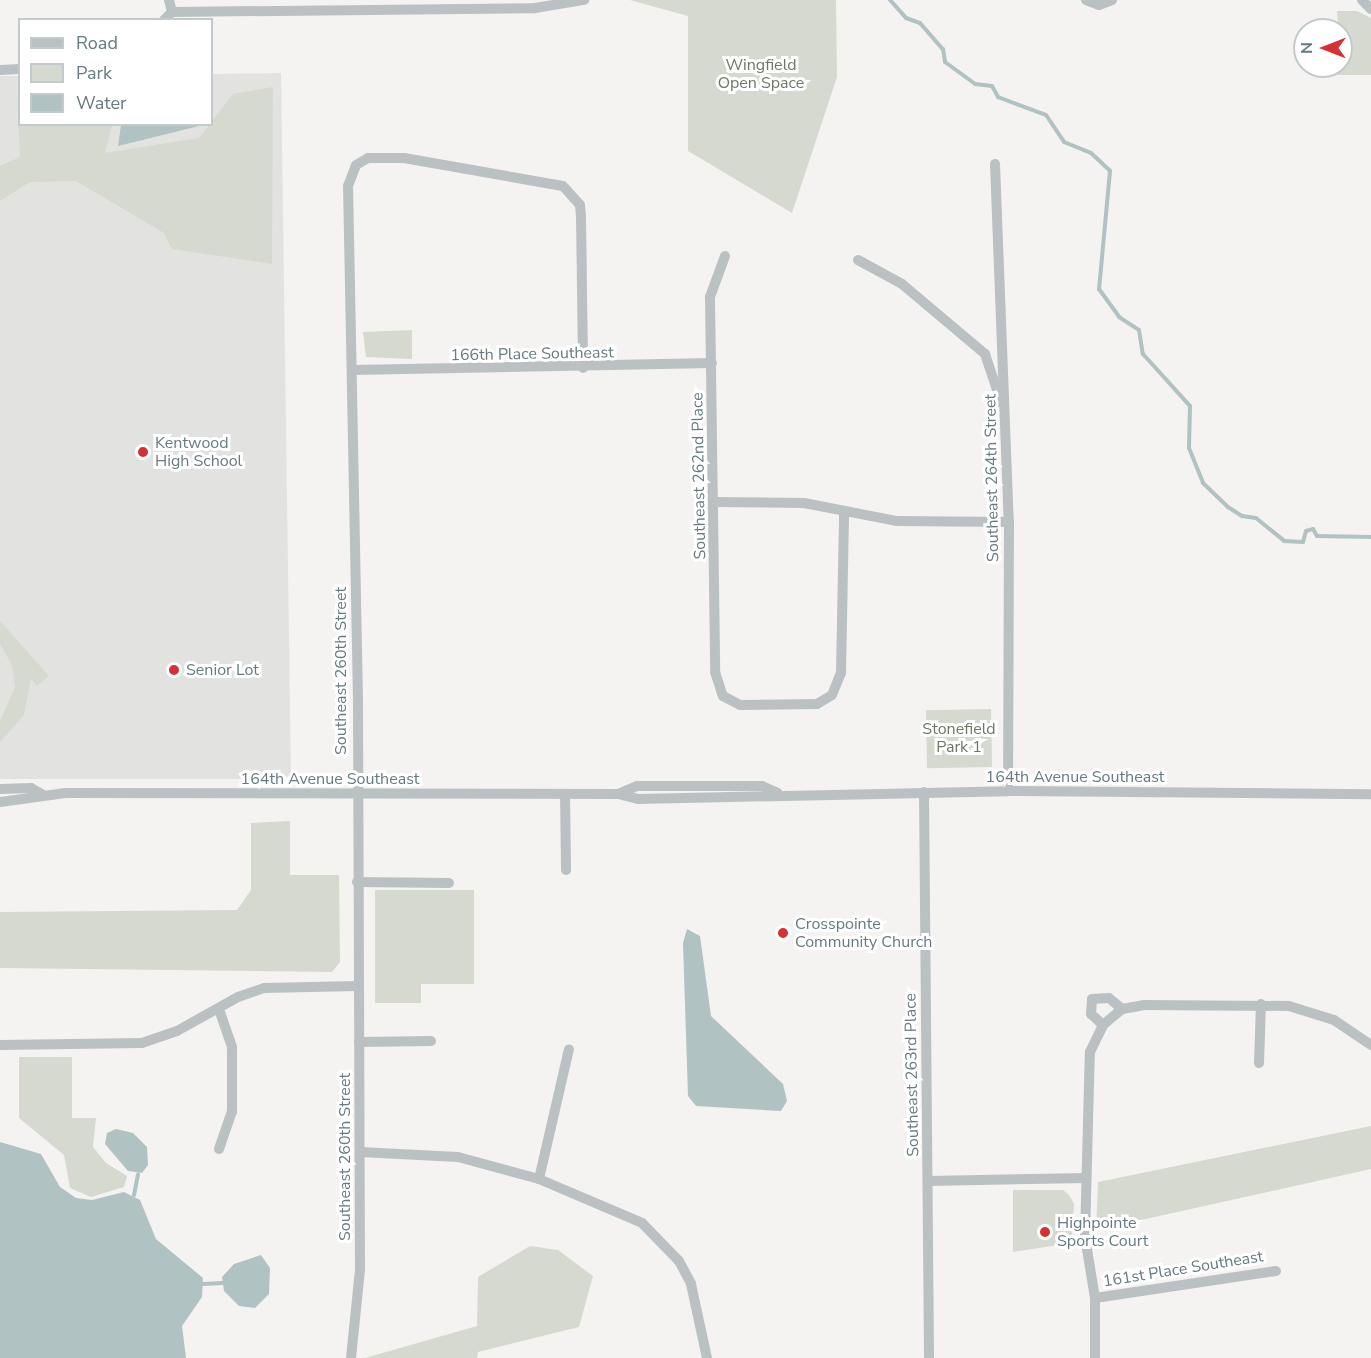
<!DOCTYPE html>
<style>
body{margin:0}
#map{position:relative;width:1371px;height:1358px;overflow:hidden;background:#f4f3f1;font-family:"Nunito Sans",sans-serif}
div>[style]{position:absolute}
.built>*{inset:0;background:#e2e3e1}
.green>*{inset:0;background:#d5d9d0;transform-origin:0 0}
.water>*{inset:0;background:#b1c2c2}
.stream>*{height:4px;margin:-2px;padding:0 2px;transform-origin:2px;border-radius:2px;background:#b1c2c2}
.minor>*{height:10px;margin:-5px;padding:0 5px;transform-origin:5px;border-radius:5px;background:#bbc1c2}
.dots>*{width:16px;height:16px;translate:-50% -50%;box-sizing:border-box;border:3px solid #fff;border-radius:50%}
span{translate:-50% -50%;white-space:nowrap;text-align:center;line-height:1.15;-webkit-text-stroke:6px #fff;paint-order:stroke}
.park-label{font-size:16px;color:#6c7764}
.street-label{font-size:16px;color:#667a7f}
.poi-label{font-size:16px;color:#667a7f}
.left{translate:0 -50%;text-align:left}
.legend{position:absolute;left:18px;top:18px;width:195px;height:108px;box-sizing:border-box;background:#fff;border:2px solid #c2cacc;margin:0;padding:8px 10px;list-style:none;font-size:18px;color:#667a7f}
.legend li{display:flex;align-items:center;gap:12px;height:30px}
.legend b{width:30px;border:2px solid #c2cacc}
.north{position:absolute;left:1293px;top:18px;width:60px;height:60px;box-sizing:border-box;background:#fff;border:2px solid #c2cacc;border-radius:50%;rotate:270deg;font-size:16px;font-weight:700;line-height:24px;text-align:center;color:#667a7f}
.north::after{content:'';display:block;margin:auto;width:21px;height:27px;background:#d43134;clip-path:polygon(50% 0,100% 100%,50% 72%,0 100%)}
</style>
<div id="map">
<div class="built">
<div style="clip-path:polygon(281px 73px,291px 779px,0 779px,0 76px,19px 76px,20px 124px,212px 124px,212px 74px)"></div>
</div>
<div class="green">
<div style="clip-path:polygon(630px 0,836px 0,837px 77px,792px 213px,688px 151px,688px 16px)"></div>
<div style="clip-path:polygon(1337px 11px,1357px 11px,1371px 18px,1371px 75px,1337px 75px,1337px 66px,1341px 66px)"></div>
<div style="clip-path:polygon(273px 87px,272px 264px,172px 249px,164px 233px,76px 181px,30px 182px,0 201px,0 166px,20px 157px,17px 94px,20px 124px,112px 125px,105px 153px,199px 138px,233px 94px)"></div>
<div style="clip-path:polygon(412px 330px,412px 359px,366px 357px,363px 332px)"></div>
<div style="clip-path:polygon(0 621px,49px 676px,37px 686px,31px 679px,24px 715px,0 742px,0 721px,15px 687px,12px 665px,0 644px)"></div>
<div style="left:991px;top:709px;width:58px;height:65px;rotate:89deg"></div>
<div style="clip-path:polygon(290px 821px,290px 875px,339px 875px,340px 962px,332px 972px,0 968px,0 912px,237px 910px,251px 890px,251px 823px)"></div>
<div style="clip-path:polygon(375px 890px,474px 890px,474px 984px,421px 984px,421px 1003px,375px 1003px)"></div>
<div style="clip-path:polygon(19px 1057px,72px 1057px,72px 1118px,96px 1118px,93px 1147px,106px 1163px,127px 1176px,124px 1187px,91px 1197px,70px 1188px,64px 1155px,19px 1118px)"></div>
<div style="clip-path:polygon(1371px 1126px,1371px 1169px,1096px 1230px,1098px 1182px)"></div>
<div style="clip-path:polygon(1013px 1190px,1063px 1190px,1069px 1195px,1074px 1204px,1072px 1243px,1013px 1252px)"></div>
<div style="clip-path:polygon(530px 1246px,558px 1250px,593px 1276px,579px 1327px,478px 1352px,477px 1358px,365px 1358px,477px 1326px,478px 1277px)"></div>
</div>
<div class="water">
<div style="clip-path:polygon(121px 125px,121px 124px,203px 125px,118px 146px)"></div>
<div style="clip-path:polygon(687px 929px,700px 936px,711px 1016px,783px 1084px,787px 1101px,781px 1111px,696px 1106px,688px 1096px,683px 943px)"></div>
<div style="clip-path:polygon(116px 1129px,133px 1133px,147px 1147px,148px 1165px,142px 1173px,128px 1171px,105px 1144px,107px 1133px)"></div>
<div style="clip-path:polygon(0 1142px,41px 1154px,60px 1187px,76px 1198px,92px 1200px,124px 1192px,140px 1200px,156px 1239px,203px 1278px,202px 1297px,182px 1326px,186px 1358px,0 1358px)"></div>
<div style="clip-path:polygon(261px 1255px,270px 1268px,269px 1294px,255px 1308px,239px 1306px,224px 1291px,222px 1277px,234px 1264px)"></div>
</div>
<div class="stream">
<div style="left:890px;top:0;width:24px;rotate:48deg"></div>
<div style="left:906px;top:18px;width:15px;rotate:20deg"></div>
<div style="left:920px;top:23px;width:35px;rotate:49deg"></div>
<div style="left:943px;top:49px;width:13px;rotate:81deg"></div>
<div style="left:945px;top:62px;width:37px;rotate:36deg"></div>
<div style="left:975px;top:84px;width:17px;rotate:7deg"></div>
<div style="left:992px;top:86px;width:13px;rotate:61deg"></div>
<div style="left:998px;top:97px;width:51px;rotate:20.6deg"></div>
<div style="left:1046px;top:115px;width:32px;rotate:56deg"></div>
<div style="left:1064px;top:142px;width:29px;rotate:22deg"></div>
<div style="left:1091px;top:153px;width:26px;rotate:43deg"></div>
<div style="left:1110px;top:171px;width:119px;rotate:95.3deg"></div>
<div style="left:1099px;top:289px;width:34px;rotate:54deg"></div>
<div style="left:1119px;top:317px;width:24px;rotate:33deg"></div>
<div style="left:1139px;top:330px;width:24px;rotate:81deg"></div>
<div style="left:1143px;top:354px;width:70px;rotate:47.9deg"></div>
<div style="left:1190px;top:406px;width:42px;rotate:91.4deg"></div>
<div style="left:1189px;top:448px;width:38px;rotate:68deg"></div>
<div style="left:1203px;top:483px;width:35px;rotate:44deg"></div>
<div style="left:1228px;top:507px;width:17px;rotate:33deg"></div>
<div style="left:1242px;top:516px;width:14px;rotate:8deg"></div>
<div style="left:1256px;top:518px;width:36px;rotate:39deg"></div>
<div style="left:1284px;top:541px;width:19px;rotate:3deg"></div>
<div style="left:1303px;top:542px;width:11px;rotate:-75deg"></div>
<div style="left:1306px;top:531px;width:7px;rotate:-16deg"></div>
<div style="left:1313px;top:529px;width:8px;rotate:60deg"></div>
<div style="left:1317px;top:536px;width:54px;rotate:1.1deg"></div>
<div style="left:134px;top:1195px;width:21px;rotate:-79deg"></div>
<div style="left:203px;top:1284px;width:19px;rotate:-3deg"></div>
</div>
<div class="minor">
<div style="left:169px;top:0;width:12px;rotate:76deg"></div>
<div style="left:1086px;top:0;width:14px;rotate:21deg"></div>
<div style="left:1099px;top:5px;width:14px;rotate:-21deg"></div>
<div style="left:1362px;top:0;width:13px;rotate:45deg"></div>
<div style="left:164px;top:20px;width:11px;rotate:-45deg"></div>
<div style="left:172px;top:12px;width:363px;rotate:-0.6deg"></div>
<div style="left:535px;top:8px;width:50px;rotate:-9.3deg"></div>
<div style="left:0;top:70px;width:20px;rotate:-3deg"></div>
<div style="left:995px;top:164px;width:358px;rotate:87.8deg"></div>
<div style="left:1009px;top:522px;width:269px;rotate:90.2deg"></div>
<div style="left:725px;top:256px;width:44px;rotate:110.1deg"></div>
<div style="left:710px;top:297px;width:375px;rotate:89.2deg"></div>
<div style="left:715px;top:672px;width:25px;rotate:72deg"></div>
<div style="left:723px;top:696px;width:19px;rotate:28deg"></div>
<div style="left:740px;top:705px;width:77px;rotate:-0.7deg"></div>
<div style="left:817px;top:704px;width:17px;rotate:-31deg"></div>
<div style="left:832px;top:695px;width:24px;rotate:-68deg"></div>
<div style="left:841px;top:673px;width:159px;rotate:-88.9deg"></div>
<div style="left:858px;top:260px;width:50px;rotate:28.6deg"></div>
<div style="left:902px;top:284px;width:109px;rotate:40.1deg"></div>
<div style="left:985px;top:354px;width:51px;rotate:71.6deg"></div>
<div style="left:352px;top:370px;width:360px;rotate:-1.1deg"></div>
<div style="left:714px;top:502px;width:90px;rotate:0.6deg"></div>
<div style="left:804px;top:503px;width:95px;rotate:11deg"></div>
<div style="left:897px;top:521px;width:112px;rotate:0.5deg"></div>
<div style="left:0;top:789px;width:31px;rotate:-2deg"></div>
<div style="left:31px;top:788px;width:13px;rotate:29deg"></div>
<div style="left:924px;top:792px;width:566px;rotate:89.49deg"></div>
<div style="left:565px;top:794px;width:76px;rotate:89.2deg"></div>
<div style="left:618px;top:794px;width:21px;rotate:-23deg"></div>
<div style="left:637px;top:786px;width:125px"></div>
<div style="left:762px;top:786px;width:17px;rotate:24deg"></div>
<div style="left:0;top:802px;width:66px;rotate:-7.9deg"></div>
<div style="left:65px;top:793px;width:553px;rotate:0.1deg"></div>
<div style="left:618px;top:794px;width:21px;rotate:14deg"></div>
<div style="left:638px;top:799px;width:370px;rotate:-1.2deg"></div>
<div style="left:1008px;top:791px;width:363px;rotate:0.5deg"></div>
<div style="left:357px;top:882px;width:92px;rotate:0.6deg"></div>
<div style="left:1103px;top:1025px;width:16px;rotate:-137deg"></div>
<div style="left:1091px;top:1014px;width:15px;rotate:-86deg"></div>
<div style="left:1092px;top:999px;width:17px;rotate:-3deg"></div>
<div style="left:1109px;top:998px;width:17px;rotate:40deg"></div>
<div style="left:359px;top:1042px;width:72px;rotate:-0.8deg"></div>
<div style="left:0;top:1045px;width:142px;rotate:-0.8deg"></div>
<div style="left:142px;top:1043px;width:37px;rotate:-19deg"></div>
<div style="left:177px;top:1031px;width:70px;rotate:-29.1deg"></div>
<div style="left:238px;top:997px;width:28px;rotate:-19deg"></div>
<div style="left:264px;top:988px;width:94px;rotate:-1.2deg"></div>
<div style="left:1259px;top:1063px;width:59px;rotate:-88.1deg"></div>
<div style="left:219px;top:1149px;width:39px;rotate:-71deg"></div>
<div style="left:232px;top:1112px;width:65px;rotate:-90deg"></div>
<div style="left:232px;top:1047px;width:39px;rotate:-109deg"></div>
<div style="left:360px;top:1152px;width:98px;rotate:2.9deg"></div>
<div style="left:458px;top:1157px;width:84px;rotate:15.2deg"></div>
<div style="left:539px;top:1179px;width:112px;rotate:23.1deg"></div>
<div style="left:642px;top:1223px;width:53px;rotate:45.8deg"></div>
<div style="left:679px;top:1261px;width:26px;rotate:62deg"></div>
<div style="left:691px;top:1284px;width:76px;rotate:77.8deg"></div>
<div style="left:539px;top:1179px;width:133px;rotate:-77deg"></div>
<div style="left:928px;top:1181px;width:158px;rotate:-1.1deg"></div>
<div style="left:1095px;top:1298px;width:183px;rotate:-8.5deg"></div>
<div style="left:351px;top:1358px;width:89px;rotate:-84.2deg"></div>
<div style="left:360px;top:1269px;width:569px;rotate:-90.2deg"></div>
<div style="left:358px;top:700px;width:514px;rotate:-91.11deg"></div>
<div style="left:348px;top:186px;width:22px;rotate:-69deg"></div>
<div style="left:356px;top:165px;width:14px;rotate:-30deg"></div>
<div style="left:368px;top:158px;width:36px"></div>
<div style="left:404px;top:158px;width:161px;rotate:10deg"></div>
<div style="left:563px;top:186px;width:25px;rotate:48deg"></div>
<div style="left:580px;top:205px;width:12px;rotate:85deg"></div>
<div style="left:581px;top:217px;width:151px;rotate:89.2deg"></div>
<div style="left:1095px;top:1358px;width:60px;rotate:-90deg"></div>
<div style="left:1095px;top:1298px;width:62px;rotate:-99.3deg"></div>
<div style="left:1085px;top:1237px;width:185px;rotate:-88.5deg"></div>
<div style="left:1090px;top:1052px;width:30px;rotate:-64deg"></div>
<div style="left:1103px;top:1025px;width:25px;rotate:-40deg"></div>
<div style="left:1122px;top:1009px;width:23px;rotate:-10deg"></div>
<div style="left:1145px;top:1005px;width:144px;rotate:0.4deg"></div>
<div style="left:1289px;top:1006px;width:47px;rotate:17.3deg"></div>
<div style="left:1334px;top:1020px;width:45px;rotate:34deg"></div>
</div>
<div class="dots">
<div style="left:143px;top:452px;background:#d43134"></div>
<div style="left:174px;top:670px;background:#d43134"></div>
<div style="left:783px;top:933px;background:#d43134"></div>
<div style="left:1045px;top:1232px;background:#d43134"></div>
</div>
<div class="park-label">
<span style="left:761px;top:74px">Wingfield<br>Open Space</span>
<span style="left:959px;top:738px">Stonefield<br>Park 1</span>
</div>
<div class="street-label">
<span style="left:532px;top:354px;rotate:-1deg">166th Place Southeast</span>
<span style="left:699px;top:476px;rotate:-91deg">Southeast 262nd Place</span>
<span style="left:992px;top:478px;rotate:-91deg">Southeast 264th Street</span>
<span style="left:341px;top:671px;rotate:-90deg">Southeast 260th Street</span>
<span style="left:1075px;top:777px">164th Avenue Southeast</span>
<span style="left:330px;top:779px">164th Avenue Southeast</span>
<span style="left:912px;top:1075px;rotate:-91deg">Southeast 263rd Place</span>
<span style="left:345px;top:1157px;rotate:-90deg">Southeast 260th Street</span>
<span style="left:1183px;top:1269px;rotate:-9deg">161st Place Southeast</span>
</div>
<div class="poi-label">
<span class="left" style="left:155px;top:452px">Kentwood<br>High School</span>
<span class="left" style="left:186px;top:670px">Senior Lot</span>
<span class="left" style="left:795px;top:933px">Crosspointe<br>Community Church</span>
<span class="left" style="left:1057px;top:1232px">Highpointe<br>Sports Court</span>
</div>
<ul class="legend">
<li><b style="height:8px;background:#bbc1c2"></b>Road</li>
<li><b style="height:16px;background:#d5d9d0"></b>Park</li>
<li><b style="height:16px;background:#b1c2c2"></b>Water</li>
</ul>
<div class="north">N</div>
</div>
